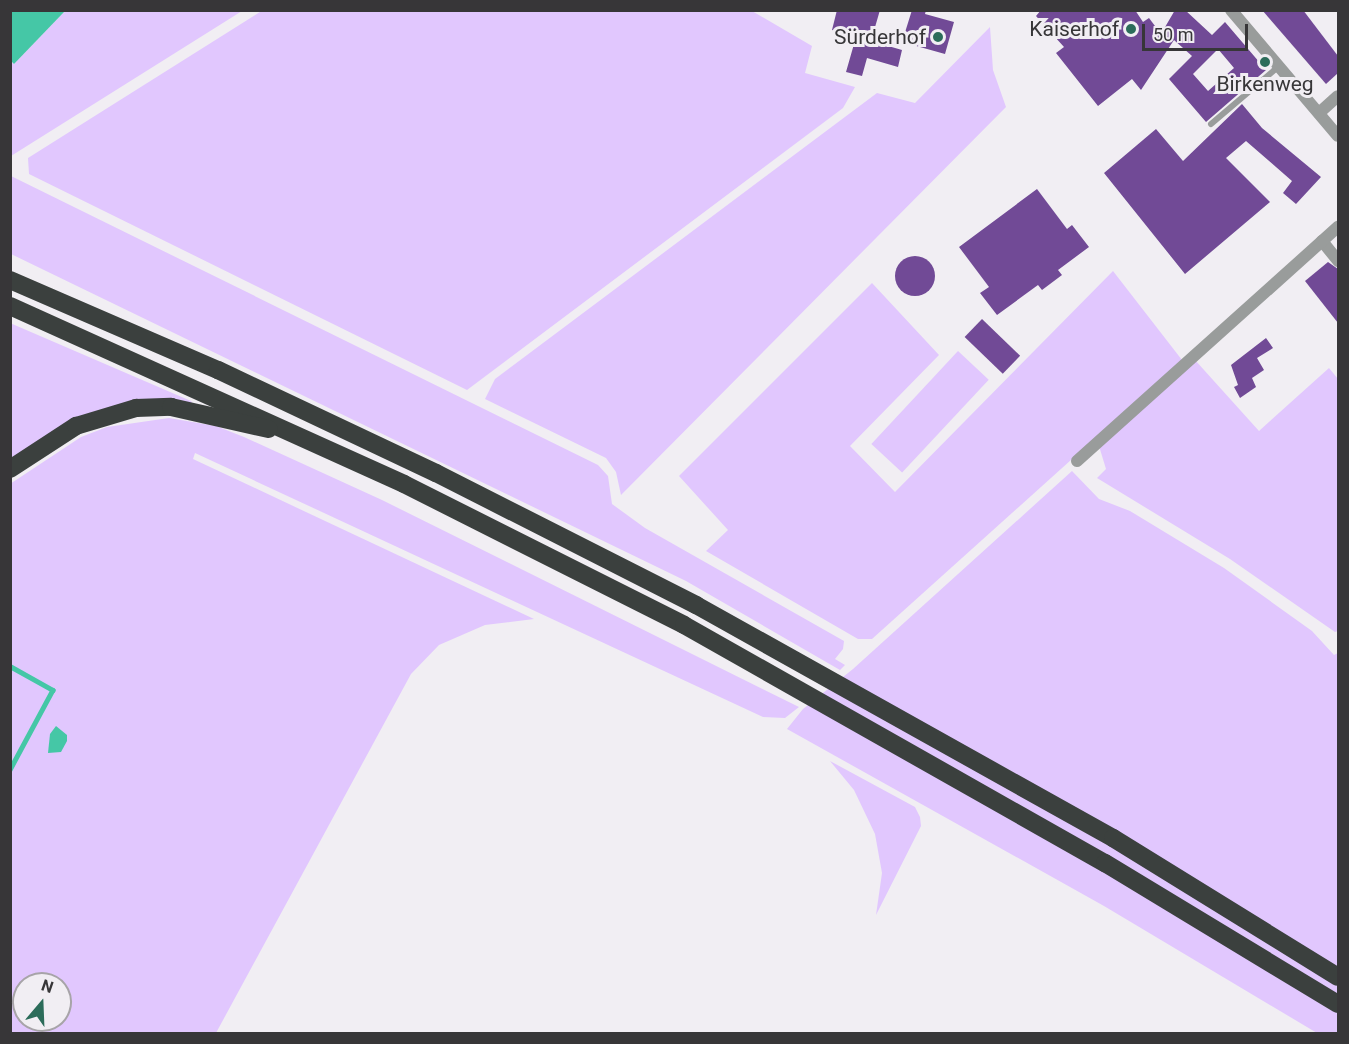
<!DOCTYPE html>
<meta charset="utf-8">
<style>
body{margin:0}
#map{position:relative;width:1349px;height:1044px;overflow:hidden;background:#f1eef3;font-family:Roboto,sans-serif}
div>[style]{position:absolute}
.green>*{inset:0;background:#e1c7fe;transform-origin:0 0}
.water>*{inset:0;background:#45c7a6}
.stream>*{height:4.5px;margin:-2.25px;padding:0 2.25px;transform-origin:2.25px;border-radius:2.25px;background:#45c7a6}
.building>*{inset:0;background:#714a96;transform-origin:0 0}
.round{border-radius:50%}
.service>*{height:6px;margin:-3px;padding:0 3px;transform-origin:3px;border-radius:3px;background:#999c9b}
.minor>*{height:12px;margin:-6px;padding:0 6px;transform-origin:6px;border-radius:6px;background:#999c9b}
.motorway>*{height:18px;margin:-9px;padding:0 9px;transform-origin:9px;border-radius:9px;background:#3b403e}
.dots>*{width:16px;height:16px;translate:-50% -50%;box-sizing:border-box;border:3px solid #f1eef3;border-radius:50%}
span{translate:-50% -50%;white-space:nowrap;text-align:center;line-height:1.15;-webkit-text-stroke:6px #f1eef3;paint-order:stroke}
.poi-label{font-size:21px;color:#373638}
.right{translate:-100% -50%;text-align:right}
.frame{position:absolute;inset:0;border:12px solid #373638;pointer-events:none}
.north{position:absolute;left:12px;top:972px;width:60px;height:60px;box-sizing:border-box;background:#f1eef3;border:2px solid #a7a4a8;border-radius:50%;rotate:19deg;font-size:16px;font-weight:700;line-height:24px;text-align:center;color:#373638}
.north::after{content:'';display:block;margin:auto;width:21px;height:27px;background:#2c6c5a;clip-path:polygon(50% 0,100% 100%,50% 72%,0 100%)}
.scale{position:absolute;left:1142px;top:24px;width:106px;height:27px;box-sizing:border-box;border:3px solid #373638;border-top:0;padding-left:8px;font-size:18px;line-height:21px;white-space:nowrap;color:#373638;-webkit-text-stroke:4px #f1eef3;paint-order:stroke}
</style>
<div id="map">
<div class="green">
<div style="clip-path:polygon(263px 10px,752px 11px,812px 46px,805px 73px,855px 87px,843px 108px,467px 390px,29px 174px,28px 158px)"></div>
<div style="clip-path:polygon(65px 11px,242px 11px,11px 156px,11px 61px,14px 64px)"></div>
<div style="clip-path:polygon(990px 27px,993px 70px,1006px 107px,621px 495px,616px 472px,606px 458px,485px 399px,495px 379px,877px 93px,915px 103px)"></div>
<div style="clip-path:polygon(11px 176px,598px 465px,608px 476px,612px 504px,645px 528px,844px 641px,843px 649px,835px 659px,845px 665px,840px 670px,686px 581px,11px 254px)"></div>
<div style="clip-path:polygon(1113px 271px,1182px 360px,872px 639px,858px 639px,706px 551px,728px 530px,679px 476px,872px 283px,939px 355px,850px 446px,895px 492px)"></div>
<div style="clip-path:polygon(10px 323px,191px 401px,193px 404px,136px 403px,11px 462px)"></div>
<div style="left:958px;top:351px;width:42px;height:127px;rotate:43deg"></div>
<div style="clip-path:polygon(1195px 360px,1259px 431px,1329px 368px,1338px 379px,1338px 631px,1335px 632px,1230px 559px,1097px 478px,1106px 469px,1099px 446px)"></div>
<div style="clip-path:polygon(evenodd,169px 418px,216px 426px,244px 437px,382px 500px,799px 707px,785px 718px,763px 717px,195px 453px,193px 459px,534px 619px,485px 625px,439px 645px,411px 674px,216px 1033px,11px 1033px,10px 484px,81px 437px,107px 427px,169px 418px,24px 984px,60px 984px,60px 1020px,24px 1020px,24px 984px)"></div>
<div style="clip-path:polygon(1072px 471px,1099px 499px,1130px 511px,1224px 568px,1312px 631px,1334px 655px,1338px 653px,1338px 1033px,1317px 1033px,1104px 906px,787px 729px,803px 709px,853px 669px)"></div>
<div style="clip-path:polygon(830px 761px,915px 807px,920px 817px,921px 826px,876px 915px,882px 873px,875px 834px,854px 790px)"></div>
</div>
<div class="water">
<div style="clip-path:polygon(10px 11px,11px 10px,65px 11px,14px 64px,11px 61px)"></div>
<div style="clip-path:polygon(56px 726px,67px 735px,67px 741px,61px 752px,48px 753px,50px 734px)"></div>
</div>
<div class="stream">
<div style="left:10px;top:666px;width:49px;rotate:29.2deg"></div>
<div style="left:53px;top:690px;width:91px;rotate:118.3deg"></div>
</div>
<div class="building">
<div style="clip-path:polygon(837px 10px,880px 10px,871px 41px,902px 50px,898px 67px,867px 58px,862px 76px,846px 72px,856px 37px,832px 30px)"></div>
<div style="clip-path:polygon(912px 10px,926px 10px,925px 14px,954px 22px,945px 54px,902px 42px)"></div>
<div style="clip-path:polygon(evenodd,1041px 10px,1135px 10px,1143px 22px,1149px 18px,1161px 34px,1175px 10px,1185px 10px,1212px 35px,1225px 22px,1266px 70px,1206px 122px,1169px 79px,1192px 56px,1174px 40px,1141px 90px,1132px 79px,1098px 106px,1056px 53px,1064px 47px,1036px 16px,1041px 10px,1218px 49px,1234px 68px,1208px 91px,1193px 74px,1218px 49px)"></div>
<div style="clip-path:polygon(1262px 10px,1303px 10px,1338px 56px,1338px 73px,1326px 84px)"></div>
<div style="clip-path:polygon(1242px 104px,1262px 128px,1321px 177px,1296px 204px,1283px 193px,1292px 181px,1246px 141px,1226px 158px,1270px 202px,1185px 274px,1104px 173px,1156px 129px,1183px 161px)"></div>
<div style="clip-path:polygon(1037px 189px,1067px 229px,1072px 225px,1089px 247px,1058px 270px,1062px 275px,1042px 290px,1038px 285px,997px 315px,980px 293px,989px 287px,959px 247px)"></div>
<div class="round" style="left:895px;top:256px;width:40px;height:40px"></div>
<div style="clip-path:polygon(1328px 262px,1338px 269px,1338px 323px,1305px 281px)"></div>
<div style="left:982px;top:319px;width:53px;height:25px;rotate:44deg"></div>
<div style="clip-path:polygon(1266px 338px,1273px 348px,1257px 358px,1264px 370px,1252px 378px,1256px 387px,1240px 398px,1234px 387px,1238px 385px,1231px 365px)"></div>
</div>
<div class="service">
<div style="left:1211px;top:124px;width:88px;rotate:-40.4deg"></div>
</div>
<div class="minor">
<div style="left:1231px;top:10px;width:165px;rotate:49.7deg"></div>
<div style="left:1319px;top:113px;width:25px;rotate:-42deg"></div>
<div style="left:1322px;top:241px;width:26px;rotate:51deg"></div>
<div style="left:1077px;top:461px;width:351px;rotate:-41.9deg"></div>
</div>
<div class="motorway">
<div style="left:10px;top:280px;width:227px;rotate:23.4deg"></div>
<div style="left:218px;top:370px;width:241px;rotate:25.3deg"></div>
<div style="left:436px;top:473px;width:292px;rotate:26.9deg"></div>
<div style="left:696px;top:605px;width:478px;rotate:29.2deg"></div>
<div style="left:1113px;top:838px;width:264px;rotate:31.7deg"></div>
<div style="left:10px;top:306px;width:432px;rotate:24.3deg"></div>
<div style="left:404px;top:484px;width:313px;rotate:26.7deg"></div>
<div style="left:684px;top:625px;width:484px;rotate:29.5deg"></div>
<div style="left:1105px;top:863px;width:272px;rotate:31.2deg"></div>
<div style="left:10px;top:469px;width:79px;rotate:-33.1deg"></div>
<div style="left:76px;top:426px;width:63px;rotate:-16.7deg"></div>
<div style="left:136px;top:408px;width:35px;rotate:-2deg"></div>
<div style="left:171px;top:407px;width:100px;rotate:12.7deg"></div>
</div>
<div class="dots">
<div style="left:1131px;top:29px;background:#2c6c5a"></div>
<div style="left:938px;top:37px;background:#2c6c5a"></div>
<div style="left:1265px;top:62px;background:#2c6c5a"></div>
</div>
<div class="poi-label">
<span class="right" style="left:1119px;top:29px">Kaiserhof</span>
<span class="right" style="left:926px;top:37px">Sürderhof</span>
<span style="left:1265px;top:84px">Birkenweg</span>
</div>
<div class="frame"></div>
<div class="north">N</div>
<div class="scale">50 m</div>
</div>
